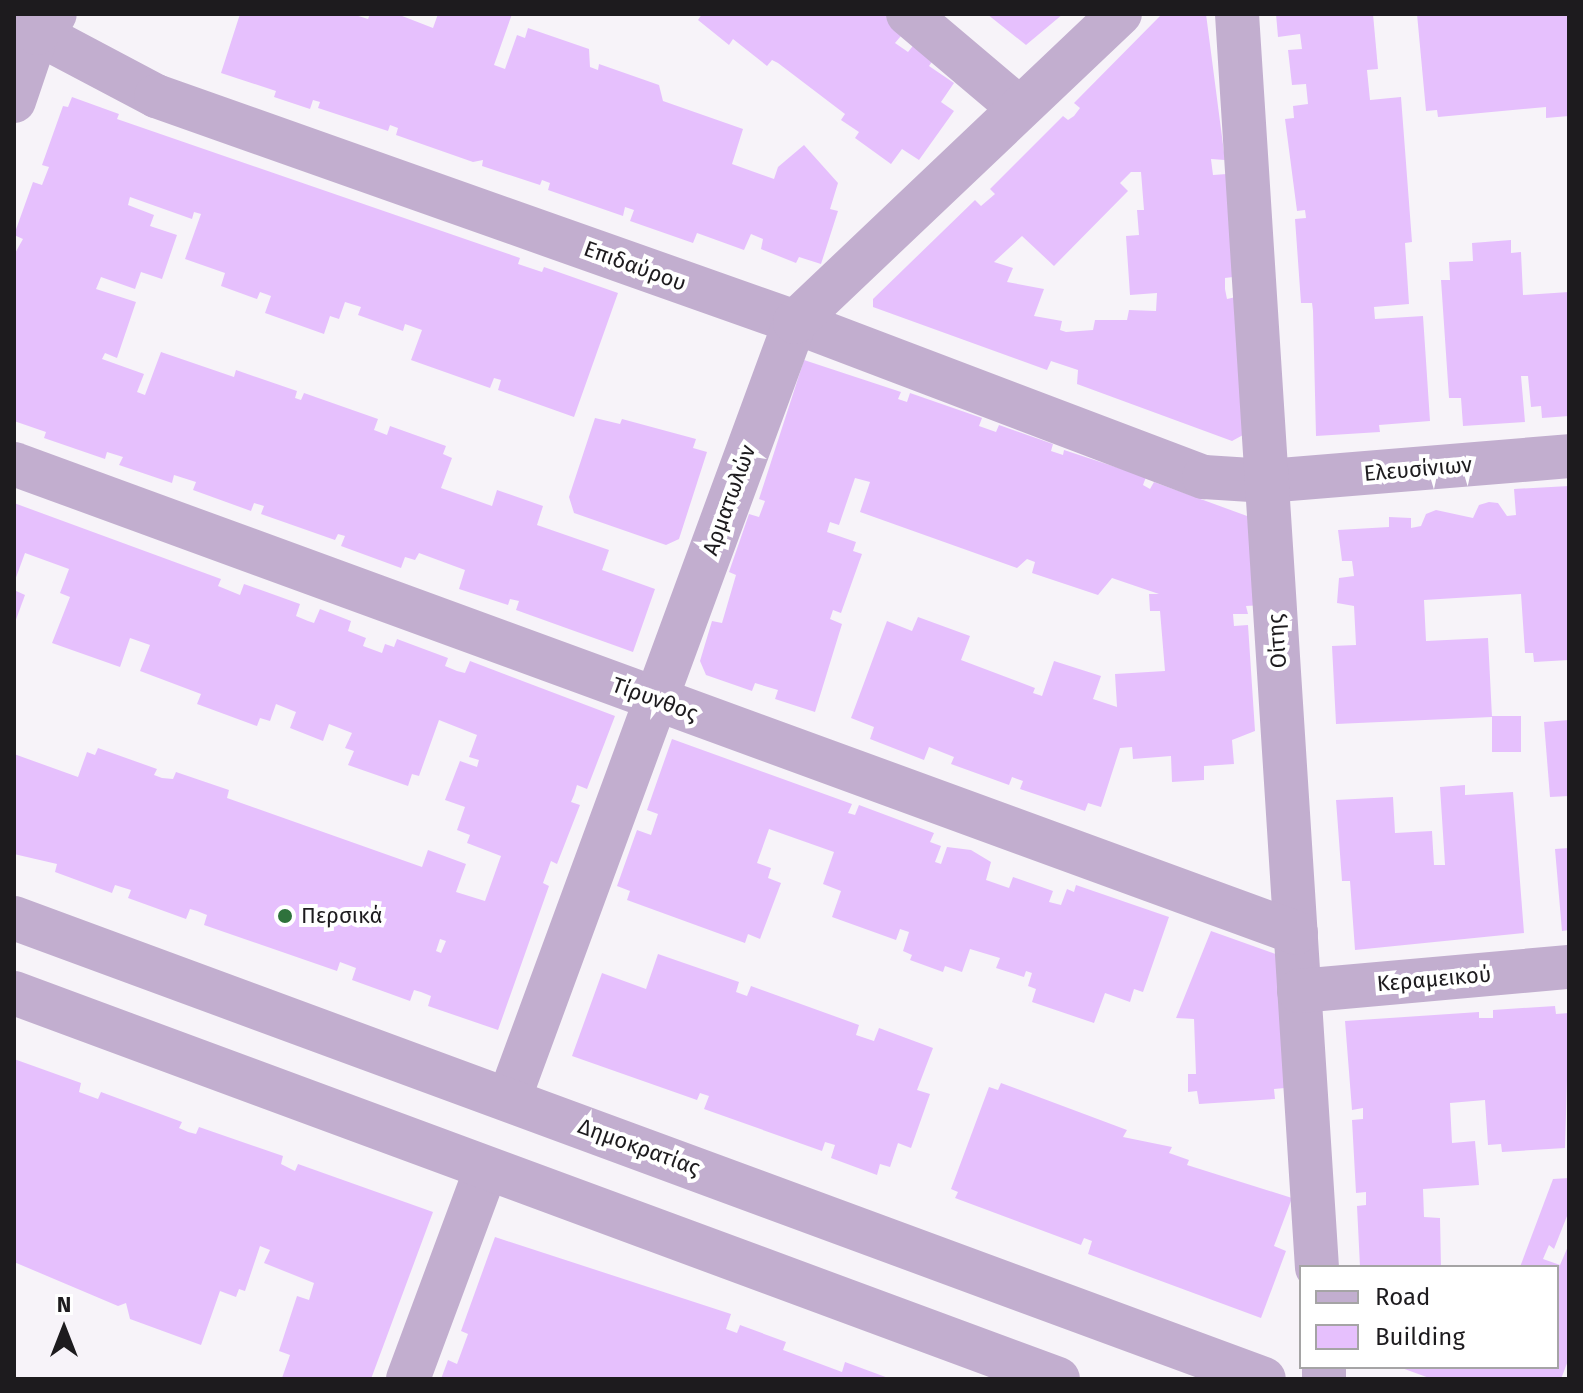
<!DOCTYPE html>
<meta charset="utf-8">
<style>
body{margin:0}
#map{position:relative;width:1583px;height:1393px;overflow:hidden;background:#f7f3f9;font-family:"Fira Sans",sans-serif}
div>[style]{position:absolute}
.building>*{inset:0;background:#e6c0fd;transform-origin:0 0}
.minor>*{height:44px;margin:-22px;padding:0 22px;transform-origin:22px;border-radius:22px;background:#c2aecf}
.tertiary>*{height:44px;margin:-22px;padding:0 22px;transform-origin:22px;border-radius:22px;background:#c2aecf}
.dots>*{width:22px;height:22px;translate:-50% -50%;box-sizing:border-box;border:4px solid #fff;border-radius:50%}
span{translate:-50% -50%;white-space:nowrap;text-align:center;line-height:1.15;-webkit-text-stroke:8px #fff;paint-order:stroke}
.street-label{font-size:22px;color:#1d1b1e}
.poi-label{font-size:22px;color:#1d1b1e}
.left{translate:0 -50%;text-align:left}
.frame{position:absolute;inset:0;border:16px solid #1d1b1e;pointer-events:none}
.legend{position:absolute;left:1299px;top:1265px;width:260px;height:104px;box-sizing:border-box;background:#fff;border:2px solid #a5a4a5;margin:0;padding:10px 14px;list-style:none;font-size:24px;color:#1d1b1e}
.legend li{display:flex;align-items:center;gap:16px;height:40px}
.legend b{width:40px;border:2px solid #a5a4a5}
.north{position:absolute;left:24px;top:1289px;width:80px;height:80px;-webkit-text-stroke:6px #fff;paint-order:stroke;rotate:0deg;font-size:22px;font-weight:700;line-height:32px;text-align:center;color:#1d1b1e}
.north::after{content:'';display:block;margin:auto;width:28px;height:36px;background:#1d1b1e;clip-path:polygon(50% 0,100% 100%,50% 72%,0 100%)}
</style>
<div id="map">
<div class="building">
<div style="clip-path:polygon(240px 14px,352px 14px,368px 19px,370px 14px,397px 14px,433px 28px,438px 14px,512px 14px,494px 65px,505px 69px,517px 35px,525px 38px,528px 28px,589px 49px,590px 67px,598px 70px,599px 64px,659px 85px,663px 101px,743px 129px,732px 164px,774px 179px,778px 167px,804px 145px,838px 183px,830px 209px,838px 211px,821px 264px,799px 257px,796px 263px,761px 249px,763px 239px,751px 234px,744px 250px,697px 233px,693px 243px,630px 221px,634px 210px,625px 207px,623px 216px,548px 190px,550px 183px,542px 180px,540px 185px,482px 166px,483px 160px,473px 162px,396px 135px,398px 128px,390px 125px,388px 131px,318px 108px,320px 102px,313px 100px,310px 109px,274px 97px,276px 91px,221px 73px)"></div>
<div style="clip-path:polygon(702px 14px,900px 14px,912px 23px,895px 43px,908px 52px,916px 42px,936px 56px,929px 66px,954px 83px,941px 102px,954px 111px,919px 160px,902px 149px,891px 164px,855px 138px,859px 132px,841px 120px,845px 114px,778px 63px,772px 60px,767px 66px,733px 39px,729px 45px,698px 20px)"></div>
<div style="clip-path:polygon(987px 14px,1063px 14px,1026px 45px)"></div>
<div style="clip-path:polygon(evenodd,1162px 14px,1206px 14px,1225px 160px,1211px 159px,1213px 175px,1227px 174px,1233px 277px,1225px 278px,1225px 289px,1227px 299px,1236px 297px,1243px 435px,1232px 441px,1077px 384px,1078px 370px,1051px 361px,1047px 370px,873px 307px,873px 299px,975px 200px,981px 206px,995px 194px,990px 189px,1063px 116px,1068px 120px,1074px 116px,1080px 108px,1074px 103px,1162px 14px,1131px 172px,1141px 172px,1144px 210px,1137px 210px,1139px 235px,1126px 236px,1130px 295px,1157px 293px,1156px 311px,1129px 310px,1127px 320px,1095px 320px,1093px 330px,1066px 332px,1060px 330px,1062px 321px,1034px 316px,1044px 289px,1007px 282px,1013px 268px,994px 262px,1022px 236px,1054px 266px,1128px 191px,1120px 183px,1131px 172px)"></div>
<div style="clip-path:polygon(1276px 14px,1373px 14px,1378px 69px,1367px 70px,1370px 100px,1401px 97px,1412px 242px,1405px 243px,1409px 304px,1374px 307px,1375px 319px,1423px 316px,1430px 421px,1379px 425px,1380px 432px,1316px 436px,1313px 311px,1312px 303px,1301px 303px,1295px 219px,1306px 218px,1305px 210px,1297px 211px,1285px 119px,1294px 118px,1293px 106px,1308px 104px,1306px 84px,1292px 85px,1288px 50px,1302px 49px,1300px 34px,1278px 37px)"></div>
<div style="clip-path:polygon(1417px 14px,1569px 14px,1569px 116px,1546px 118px,1546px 107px,1438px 117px,1437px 110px,1426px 111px)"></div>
<div style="clip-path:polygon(72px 97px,119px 114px,117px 119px,520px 258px,518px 264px,542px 272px,544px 267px,618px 293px,574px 417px,498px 390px,501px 380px,494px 378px,490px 388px,411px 360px,422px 330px,405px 324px,403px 331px,358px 315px,361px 307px,345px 302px,339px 319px,330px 316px,324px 334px,265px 313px,271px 296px,260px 292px,257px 299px,221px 286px,225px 273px,185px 259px,201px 214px,194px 212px,192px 219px,130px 197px,128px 205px,154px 215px,150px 226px,177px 235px,162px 279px,141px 272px,135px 289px,101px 277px,96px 289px,136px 302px,117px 358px,105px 353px,102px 359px,144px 374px,137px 392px,145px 395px,161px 352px,234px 377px,236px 370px,297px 391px,295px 398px,301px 400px,304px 393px,378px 419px,374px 430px,387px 435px,390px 426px,446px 446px,443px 454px,452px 458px,441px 488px,492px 506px,497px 490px,543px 506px,537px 525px,609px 550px,602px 570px,655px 589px,633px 652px,516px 610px,519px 601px,510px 599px,508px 605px,459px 589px,465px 570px,419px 553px,415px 560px,405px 557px,401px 568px,341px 546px,345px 536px,338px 534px,335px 540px,261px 514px,264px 506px,254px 503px,251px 511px,193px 490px,196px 482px,174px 475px,172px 483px,119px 465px,123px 457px,107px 452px,105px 459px,44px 438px,46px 432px,14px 421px,14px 255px,23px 239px,14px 235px,33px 182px,42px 185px,49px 167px,42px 165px,63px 106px,68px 107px)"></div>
<div style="clip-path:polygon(1511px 240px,1511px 253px,1521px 252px,1523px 295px,1569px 292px,1569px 416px,1542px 418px,1541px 406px,1531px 407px,1528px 376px,1521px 376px,1525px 422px,1463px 426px,1461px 398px,1449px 398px,1441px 280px,1450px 280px,1449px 262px,1473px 261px,1472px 243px)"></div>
<div style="clip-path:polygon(804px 360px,901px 392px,898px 399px,907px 402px,910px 393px,982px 418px,979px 426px,996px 432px,999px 425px,1053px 444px,1051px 451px,1063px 455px,1064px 450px,1146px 477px,1143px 485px,1150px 489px,1154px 482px,1258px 520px,1263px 605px,1246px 606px,1248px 614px,1233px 614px,1234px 626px,1248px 625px,1255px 731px,1232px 740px,1234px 764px,1204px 766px,1204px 780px,1172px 782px,1171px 756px,1133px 759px,1132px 747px,1120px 748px,1101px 807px,1088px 803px,1085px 811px,1020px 789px,1023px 781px,1012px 777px,1009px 785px,951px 764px,954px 757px,929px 747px,924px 760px,870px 739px,874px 727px,851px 718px,887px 621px,912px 631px,918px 617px,970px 636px,961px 660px,1035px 688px,1033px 693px,1042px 696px,1054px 661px,1101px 676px,1093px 699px,1117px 707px,1115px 674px,1165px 671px,1160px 611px,1150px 611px,1149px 594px,1159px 594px,1112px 578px,1098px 595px,1032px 573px,1035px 562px,1027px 559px,1017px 568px,860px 512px,870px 482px,855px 478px,839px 525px,830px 522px,827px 532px,856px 542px,853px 551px,862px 554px,841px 613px,833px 610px,830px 619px,842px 624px,815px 712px,775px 699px,778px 690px,755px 683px,752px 691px,706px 675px,700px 661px,712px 621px,722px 623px,736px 575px,729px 572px,749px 514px,759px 517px,765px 501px,759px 499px)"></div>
<div style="clip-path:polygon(595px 418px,620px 424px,622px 419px,696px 439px,693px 448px,707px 452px,679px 539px,666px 545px,574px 513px,569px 497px)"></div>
<div style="clip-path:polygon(1569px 486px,1569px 660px,1534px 662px,1533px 653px,1525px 653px,1521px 594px,1424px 600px,1426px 641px,1488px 638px,1492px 717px,1336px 724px,1332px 646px,1356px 645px,1354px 606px,1337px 603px,1339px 578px,1354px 576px,1352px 561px,1342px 561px,1338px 530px,1389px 527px,1389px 517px,1411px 518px,1411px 528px,1421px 526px,1426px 514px,1436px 510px,1473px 518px,1479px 505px,1489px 502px,1498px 503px,1507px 516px,1516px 515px,1514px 489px)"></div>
<div style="clip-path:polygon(evenodd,14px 503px,221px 579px,218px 586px,240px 595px,244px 584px,300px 604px,296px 616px,308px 621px,314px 623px,320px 609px,351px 621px,348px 631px,366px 638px,363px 646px,382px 653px,385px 644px,394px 647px,397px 639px,448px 658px,445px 666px,457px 671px,465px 673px,470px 661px,615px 716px,587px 789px,577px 785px,574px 795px,571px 802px,580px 805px,557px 864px,551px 861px,543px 883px,549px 886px,498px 1030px,428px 1006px,431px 996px,421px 992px,414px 990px,410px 1001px,352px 980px,356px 968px,340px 962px,337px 971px,204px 925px,207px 915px,197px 911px,190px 909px,186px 919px,128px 898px,131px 890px,115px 885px,112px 893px,55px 872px,57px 864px,14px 854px,14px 754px,78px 777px,87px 752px,95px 755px,98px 748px,157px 769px,154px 775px,162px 778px,173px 779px,176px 772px,229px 790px,227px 798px,422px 867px,428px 850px,466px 864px,456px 892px,485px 901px,501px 856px,467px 843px,470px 835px,457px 830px,465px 807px,445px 800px,460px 761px,477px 767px,479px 760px,469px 757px,477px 735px,439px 720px,419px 776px,412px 774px,408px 786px,348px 765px,354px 751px,345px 748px,352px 733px,329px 724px,323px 741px,290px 728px,296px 712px,276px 704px,270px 721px,260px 718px,257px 726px,197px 704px,201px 694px,140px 671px,150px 645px,130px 638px,120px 667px,52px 643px,70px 597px,60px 593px,69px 569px,25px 553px,14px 583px,14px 503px,440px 939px,446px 941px,441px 953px,436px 951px,440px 939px)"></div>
<div style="clip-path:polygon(14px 590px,25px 595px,14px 625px)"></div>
<div style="left:1521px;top:716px;width:36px;height:29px;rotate:90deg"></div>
<div style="clip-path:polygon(1569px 720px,1569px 796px,1550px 797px,1544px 722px)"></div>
<div style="clip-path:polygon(672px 739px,852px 804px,848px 813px,855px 815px,859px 805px,934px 833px,930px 842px,941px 846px,935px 862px,941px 864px,947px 847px,971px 850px,991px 862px,986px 880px,1009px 888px,1013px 877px,1053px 891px,1049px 902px,1061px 905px,1067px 889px,1074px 892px,1076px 885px,1169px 917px,1143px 992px,1134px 989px,1130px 1002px,1105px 993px,1094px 1023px,1032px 1002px,1036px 989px,1028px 986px,1032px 973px,1026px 971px,1024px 977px,996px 968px,1000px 958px,970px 949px,962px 972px,945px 966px,943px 972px,910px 960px,912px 955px,903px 951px,909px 932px,900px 929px,896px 940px,832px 917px,841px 891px,823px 884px,834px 852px,769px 829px,757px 863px,771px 868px,768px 878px,781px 883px,760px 939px,748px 934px,745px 943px,627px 900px,630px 891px,617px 886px,637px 830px,651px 835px,658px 814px,647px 810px)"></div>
<div style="clip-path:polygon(1465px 785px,1465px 795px,1513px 792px,1524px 933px,1355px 950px,1350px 881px,1342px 881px,1336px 800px,1393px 797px,1395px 833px,1432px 831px,1434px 865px,1445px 865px,1440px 787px)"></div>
<div style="clip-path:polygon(1569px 848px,1569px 930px,1562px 931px,1555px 849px)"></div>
<div style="clip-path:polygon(1211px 931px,1281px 956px,1285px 1088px,1274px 1089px,1275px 1099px,1199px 1104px,1197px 1091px,1188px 1092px,1188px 1074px,1196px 1074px,1194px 1019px,1176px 1018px)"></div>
<div style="clip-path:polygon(658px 954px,739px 982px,736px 992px,747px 996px,751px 986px,859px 1025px,856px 1035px,874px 1041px,879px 1028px,933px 1048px,917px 1090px,930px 1094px,911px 1148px,898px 1143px,890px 1167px,880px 1164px,877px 1175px,831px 1158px,835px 1145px,825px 1142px,822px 1151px,704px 1109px,709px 1096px,700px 1093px,697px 1100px,572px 1056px,602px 973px,646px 989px)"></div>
<div style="clip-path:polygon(1555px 1006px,1556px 1014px,1569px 1013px,1565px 1148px,1502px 1152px,1501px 1144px,1488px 1145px,1485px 1100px,1450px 1103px,1452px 1143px,1475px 1141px,1479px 1185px,1423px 1189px,1424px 1217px,1440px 1218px,1441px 1267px,1360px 1267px,1357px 1206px,1366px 1205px,1366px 1192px,1356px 1193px,1352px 1120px,1363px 1119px,1363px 1108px,1352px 1110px,1345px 1021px,1479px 1012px,1479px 1018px,1493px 1018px,1493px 1010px)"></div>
<div style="clip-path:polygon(14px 1059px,81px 1083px,79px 1092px,98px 1099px,101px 1092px,182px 1122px,179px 1128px,188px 1132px,196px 1134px,199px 1127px,283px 1156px,281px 1164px,295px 1171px,298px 1164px,433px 1212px,371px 1379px,282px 1378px,290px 1355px,279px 1351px,297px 1296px,309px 1300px,314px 1283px,264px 1263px,270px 1250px,260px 1246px,245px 1291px,239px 1289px,236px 1297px,220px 1291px,201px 1345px,130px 1319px,126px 1303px,118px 1306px,14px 1262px)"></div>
<div style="clip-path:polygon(1001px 1083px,1127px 1130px,1123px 1137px,1172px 1147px,1169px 1153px,1189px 1160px,1187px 1165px,1292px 1198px,1274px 1246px,1286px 1251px,1261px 1318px,1088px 1254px,1092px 1241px,1084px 1238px,1081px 1245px,955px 1198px,958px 1192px,951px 1189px,989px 1087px,998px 1090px)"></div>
<div style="clip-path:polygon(1569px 1178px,1569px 1211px,1554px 1249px,1549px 1245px,1543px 1259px,1560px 1265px,1569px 1244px,1569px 1358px,1561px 1379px,1432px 1379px,1399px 1367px,1557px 1367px,1557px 1267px,1520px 1267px,1553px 1179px)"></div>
<div style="clip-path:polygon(495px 1237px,731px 1314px,726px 1329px,737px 1333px,740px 1325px,786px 1342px,783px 1350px,842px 1372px,845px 1362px,891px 1379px,441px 1379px,448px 1360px,457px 1364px,468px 1334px,461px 1331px)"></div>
</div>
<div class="minor">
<div style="left:19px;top:14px;width:26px;rotate:47deg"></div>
<div style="left:37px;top:33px;width:135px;rotate:27.9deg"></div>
<div style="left:156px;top:96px;width:678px;rotate:19.48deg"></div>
<div style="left:795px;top:322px;width:437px;rotate:20.8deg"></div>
<div style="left:1204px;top:477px;width:63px;rotate:3.6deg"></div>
<div style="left:1267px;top:481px;width:303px;rotate:-4.7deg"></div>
<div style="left:908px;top:14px;width:144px;rotate:40.2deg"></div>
<div style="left:1237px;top:14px;width:1256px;rotate:86.35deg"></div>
<div style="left:14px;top:101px;width:72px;rotate:-71.3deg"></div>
<div style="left:37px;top:33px;width:26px;rotate:-47deg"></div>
<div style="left:14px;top:464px;width:1365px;rotate:20.09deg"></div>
<div style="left:1299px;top:991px;width:271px;rotate:-5.1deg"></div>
<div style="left:509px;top:1099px;width:828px;rotate:-69.79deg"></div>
<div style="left:795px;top:322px;width:448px;rotate:-43.5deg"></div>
<div style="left:1324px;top:1367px;width:12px;rotate:90deg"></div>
<div style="left:408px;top:1379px;width:224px;rotate:-69.6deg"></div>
</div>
<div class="tertiary">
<div style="left:14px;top:918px;width:1332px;rotate:20.24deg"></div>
<div style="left:14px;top:993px;width:1113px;rotate:20.29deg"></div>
</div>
<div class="dots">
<div style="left:285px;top:916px;background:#2e723c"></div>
</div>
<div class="street-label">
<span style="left:635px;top:266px;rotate:20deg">Επιδαύρου</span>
<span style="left:1418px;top:469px;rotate:-5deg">Ελευσίνιων</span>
<span style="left:729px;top:500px;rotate:-70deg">Αρματωλών</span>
<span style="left:1277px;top:641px;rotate:-94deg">Οίτης</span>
<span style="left:655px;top:699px;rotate:20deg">Τίρυνθος</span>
<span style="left:1434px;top:979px;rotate:-5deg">Κεραµεικού</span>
<span style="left:639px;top:1147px;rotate:20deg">Δημοκρατίας</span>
</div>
<div class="poi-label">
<span class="left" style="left:301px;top:916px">Περσικά</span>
</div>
<div class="frame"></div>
<ul class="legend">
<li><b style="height:10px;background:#c2aecf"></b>Road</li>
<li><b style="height:22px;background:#e6c0fd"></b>Building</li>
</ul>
<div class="north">N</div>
</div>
